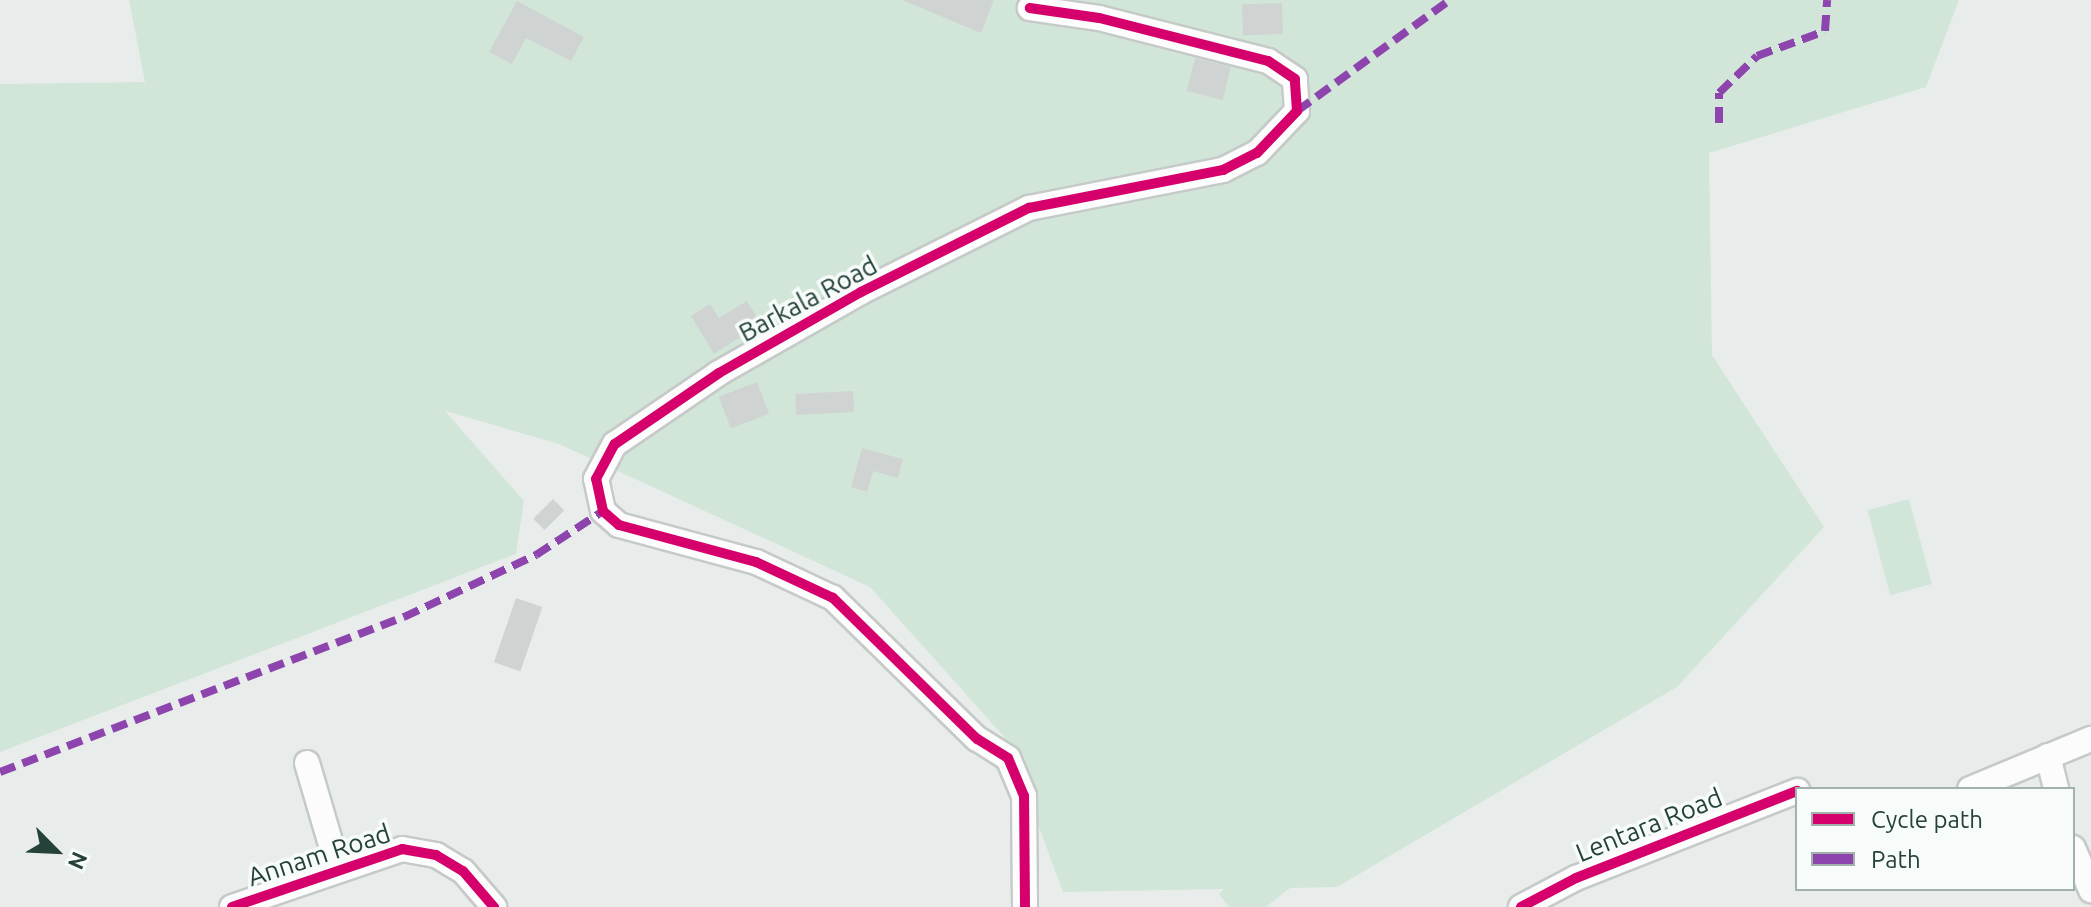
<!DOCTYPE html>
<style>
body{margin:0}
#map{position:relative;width:2091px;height:907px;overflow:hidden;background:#e8edeb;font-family:Ubuntu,sans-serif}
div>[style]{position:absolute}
.green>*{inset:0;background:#d1e6d8;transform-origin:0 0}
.building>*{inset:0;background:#cfd4d2;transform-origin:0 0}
.roads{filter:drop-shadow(2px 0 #c5cac8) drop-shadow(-2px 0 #c5cac8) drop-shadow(0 2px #c5cac8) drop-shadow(0 -2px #c5cac8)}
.minor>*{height:24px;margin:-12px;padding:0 12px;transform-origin:12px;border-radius:12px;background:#fcfcfc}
.quiet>*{height:8px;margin-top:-4px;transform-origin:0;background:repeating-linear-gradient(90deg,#8e44ad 0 16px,transparent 0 24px)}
.cycleway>*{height:10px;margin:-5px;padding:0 5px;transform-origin:5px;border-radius:5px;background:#d6006c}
span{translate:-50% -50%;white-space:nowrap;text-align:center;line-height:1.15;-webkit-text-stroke:7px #f7fbf9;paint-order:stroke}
.street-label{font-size:26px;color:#24423a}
.legend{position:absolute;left:1795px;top:787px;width:280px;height:104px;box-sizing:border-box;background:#f7fbf9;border:2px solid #a3b1ad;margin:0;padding:10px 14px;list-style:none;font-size:24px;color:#24423a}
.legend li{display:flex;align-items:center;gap:16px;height:40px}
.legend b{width:40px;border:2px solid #a3b1ad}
.north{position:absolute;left:16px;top:811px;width:80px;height:80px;-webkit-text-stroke:6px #f7fbf9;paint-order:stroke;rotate:114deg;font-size:22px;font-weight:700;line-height:32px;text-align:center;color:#24423a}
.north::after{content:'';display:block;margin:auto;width:28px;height:36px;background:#24423a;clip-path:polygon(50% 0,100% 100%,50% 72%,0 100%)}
</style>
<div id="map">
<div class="green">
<div style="clip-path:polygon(129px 0,1959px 0,1926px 87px,1709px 153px,1712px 355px,1824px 527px,1677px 687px,1337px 887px,1290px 888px,1266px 907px,1229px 907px,1219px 894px,1224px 889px,1063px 892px,1007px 740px,870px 587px,559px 444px,445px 411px,524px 501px,516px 554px,0 752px,0 84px,145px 82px)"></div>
<div style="left:1909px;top:499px;width:88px;height:43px;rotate:75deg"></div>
</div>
<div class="building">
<div style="clip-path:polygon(902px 0,994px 0,981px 33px)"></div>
<div style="clip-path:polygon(517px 1px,584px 37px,571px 61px,526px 38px,512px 64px,489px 52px)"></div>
<div style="left:1282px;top:3px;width:31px;height:40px;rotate:88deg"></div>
<div style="left:1195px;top:58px;width:37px;height:34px;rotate:14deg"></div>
<div style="clip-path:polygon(747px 301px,761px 324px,714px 354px,691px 316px,710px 304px,719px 318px)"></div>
<div style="left:757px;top:382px;width:34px;height:41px;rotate:69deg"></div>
<div style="left:853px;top:391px;width:21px;height:58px;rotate:87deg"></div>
<div style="clip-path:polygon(862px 448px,903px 459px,898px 478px,873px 471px,867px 492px,851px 487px)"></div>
<div style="left:553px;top:499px;width:16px;height:28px;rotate:45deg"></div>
<div style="left:516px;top:598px;width:28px;height:68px;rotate:19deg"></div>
</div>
<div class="roads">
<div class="minor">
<div style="left:2048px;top:756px;width:34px;rotate:76deg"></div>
<div style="left:307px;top:763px;width:109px;rotate:73.6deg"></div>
<div style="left:1970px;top:789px;width:131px;rotate:-22.5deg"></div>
<div style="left:2073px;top:848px;width:46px;rotate:66.8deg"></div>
<div style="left:232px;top:907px;width:180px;rotate:-18.8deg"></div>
<div style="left:402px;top:849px;width:35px;rotate:10deg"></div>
<div style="left:436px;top:855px;width:31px;rotate:31deg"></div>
<div style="left:463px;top:871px;width:48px;rotate:49.3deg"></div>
<div style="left:1025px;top:907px;width:111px;rotate:-90.5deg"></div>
<div style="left:1024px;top:796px;width:41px;rotate:-112.8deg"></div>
<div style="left:1008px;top:758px;width:36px;rotate:-148deg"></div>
<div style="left:977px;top:739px;width:202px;rotate:-135.6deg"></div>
<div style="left:833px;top:598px;width:85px;rotate:-154.9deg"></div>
<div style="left:756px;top:562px;width:142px;rotate:-164.9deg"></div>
<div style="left:619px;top:525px;width:21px;rotate:-139deg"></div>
<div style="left:603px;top:511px;width:33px;rotate:-102deg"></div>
<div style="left:596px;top:479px;width:40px;rotate:-62deg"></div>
<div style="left:615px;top:444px;width:126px;rotate:-34.3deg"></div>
<div style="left:719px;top:373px;width:163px;rotate:-29.7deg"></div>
<div style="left:861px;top:292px;width:188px;rotate:-26.6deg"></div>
<div style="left:1029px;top:208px;width:198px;rotate:-11.1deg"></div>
<div style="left:1223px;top:170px;width:38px;rotate:-27deg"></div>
<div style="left:1257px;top:153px;width:58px;rotate:-46.4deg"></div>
<div style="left:1297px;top:111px;width:32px;rotate:-94deg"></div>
<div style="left:1295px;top:79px;width:32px;rotate:-146deg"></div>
<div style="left:1268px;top:61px;width:174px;rotate:-165.7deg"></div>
<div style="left:1099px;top:18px;width:70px;rotate:-171.8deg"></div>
<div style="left:1521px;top:907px;width:62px;rotate:-27.8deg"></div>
<div style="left:1576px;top:878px;width:238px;rotate:-21.5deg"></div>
</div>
</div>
<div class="quiet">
<div style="left:1297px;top:111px;width:189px;rotate:-36deg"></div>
<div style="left:1719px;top:123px;width:30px;rotate:-90deg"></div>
<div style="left:1719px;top:93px;width:53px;rotate:-44.2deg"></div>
<div style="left:1757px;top:56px;width:72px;rotate:-20.2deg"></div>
<div style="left:1825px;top:31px;width:31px;rotate:-86deg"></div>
<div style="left:0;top:772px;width:433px;rotate:-21deg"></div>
<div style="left:404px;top:617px;width:146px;rotate:-25.2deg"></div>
<div style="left:536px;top:555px;width:80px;rotate:-33.3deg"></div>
</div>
<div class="cycleway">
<div style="left:232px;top:907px;width:180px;rotate:-18.8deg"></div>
<div style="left:402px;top:849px;width:35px;rotate:10deg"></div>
<div style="left:436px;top:855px;width:31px;rotate:31deg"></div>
<div style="left:463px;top:871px;width:48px;rotate:49.3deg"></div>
<div style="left:1025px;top:907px;width:111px;rotate:-90.5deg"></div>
<div style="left:1024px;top:796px;width:41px;rotate:-112.8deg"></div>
<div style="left:1008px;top:758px;width:36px;rotate:-148deg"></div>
<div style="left:977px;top:739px;width:202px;rotate:-135.6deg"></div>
<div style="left:833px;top:598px;width:85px;rotate:-154.9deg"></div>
<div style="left:756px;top:562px;width:142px;rotate:-164.9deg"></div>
<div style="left:619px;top:525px;width:21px;rotate:-139deg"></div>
<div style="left:603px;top:511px;width:33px;rotate:-102deg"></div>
<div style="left:596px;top:479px;width:40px;rotate:-62deg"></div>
<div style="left:615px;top:444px;width:126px;rotate:-34.3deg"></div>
<div style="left:719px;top:373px;width:163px;rotate:-29.7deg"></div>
<div style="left:861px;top:292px;width:188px;rotate:-26.6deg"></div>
<div style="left:1029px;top:208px;width:198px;rotate:-11.1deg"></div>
<div style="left:1223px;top:170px;width:38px;rotate:-27deg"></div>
<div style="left:1257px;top:153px;width:58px;rotate:-46.4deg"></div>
<div style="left:1297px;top:111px;width:32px;rotate:-94deg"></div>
<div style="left:1295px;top:79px;width:32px;rotate:-146deg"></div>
<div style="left:1268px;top:61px;width:174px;rotate:-165.7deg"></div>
<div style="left:1099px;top:18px;width:70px;rotate:-171.8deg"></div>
<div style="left:1521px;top:907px;width:62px;rotate:-27.8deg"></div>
<div style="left:1576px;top:878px;width:238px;rotate:-21.5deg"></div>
</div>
<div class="street-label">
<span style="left:808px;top:299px;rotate:-28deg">Barkala Road</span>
<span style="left:1649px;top:825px;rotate:-22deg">Lentara Road</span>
<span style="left:319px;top:855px;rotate:-18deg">Annam Road</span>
</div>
<ul class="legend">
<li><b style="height:10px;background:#d6006c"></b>Cycle path</li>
<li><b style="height:10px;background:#8e44ad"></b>Path</li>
</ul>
<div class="north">N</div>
</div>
